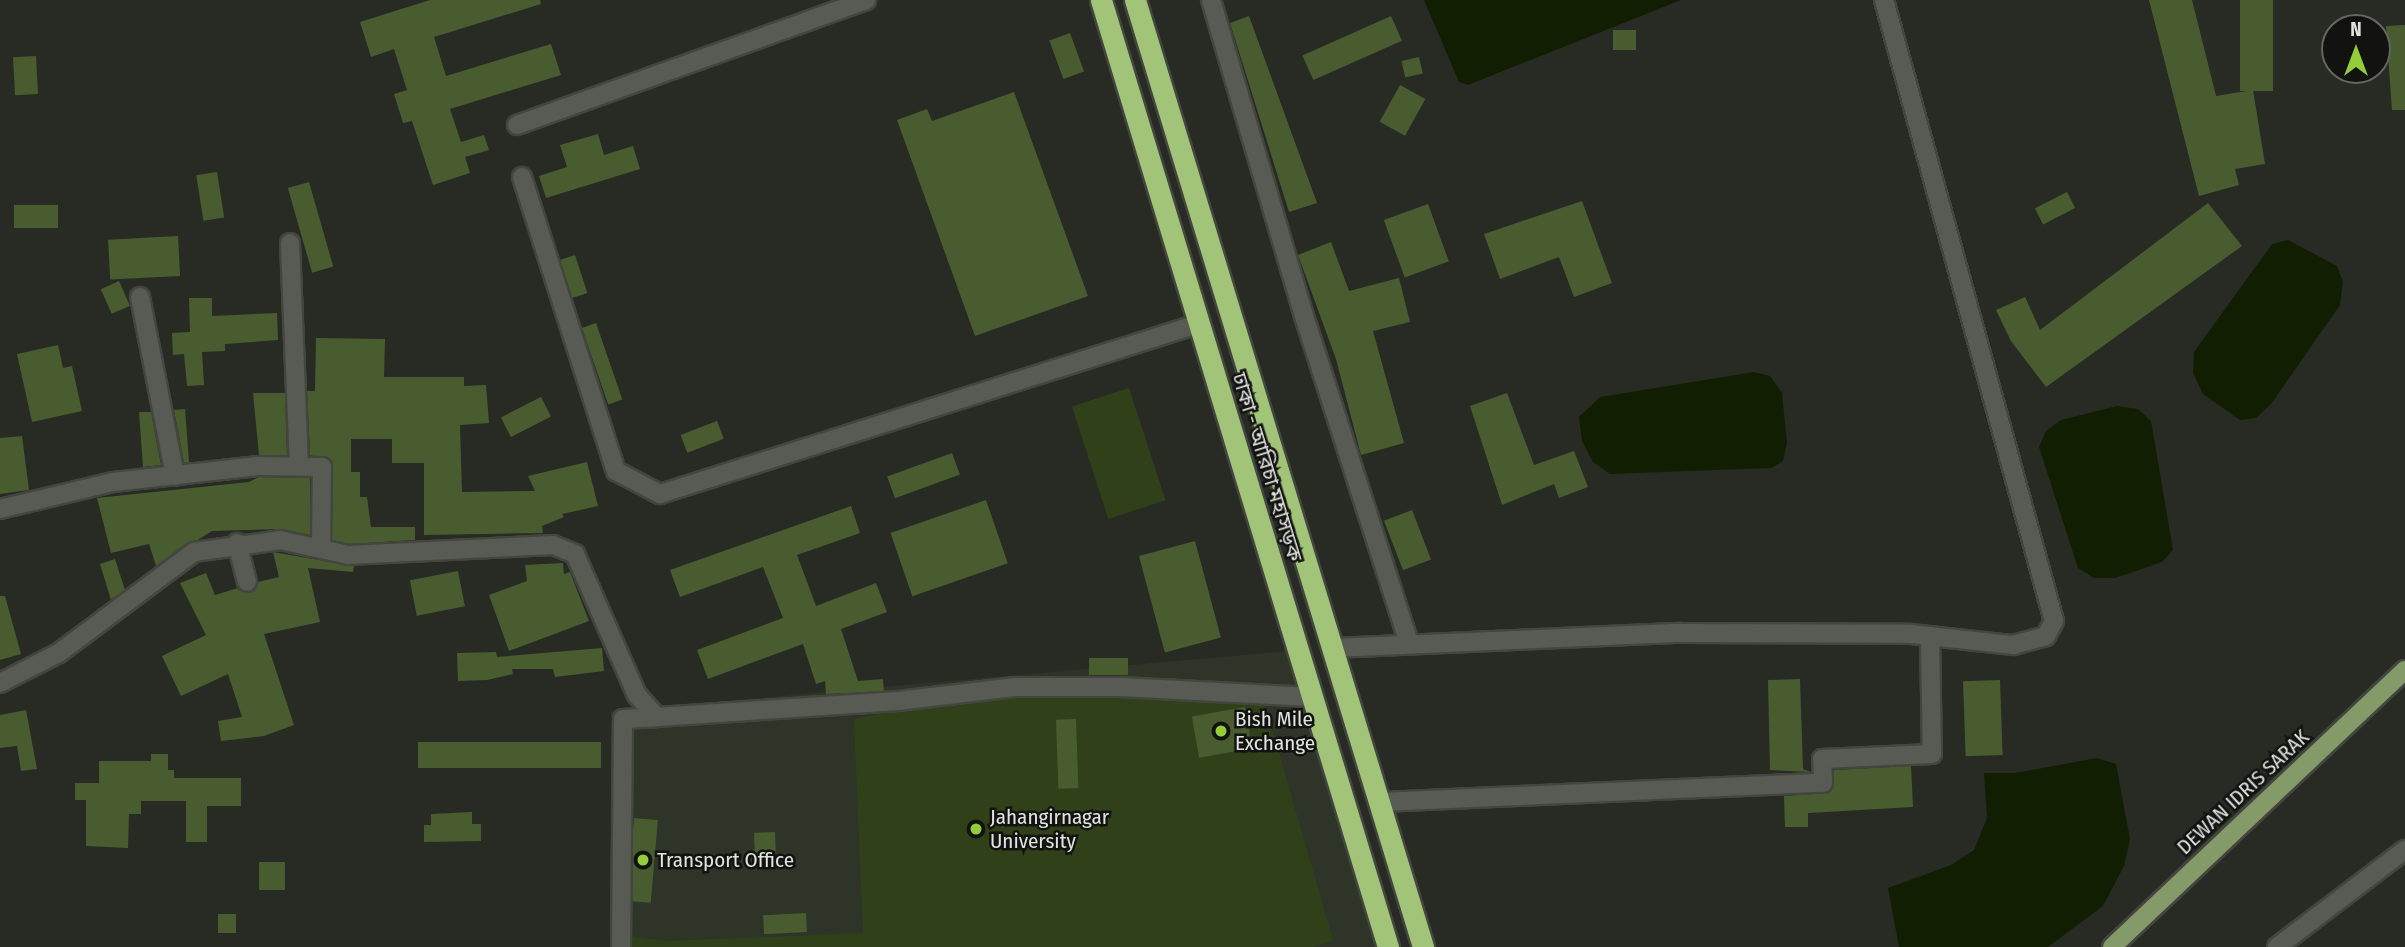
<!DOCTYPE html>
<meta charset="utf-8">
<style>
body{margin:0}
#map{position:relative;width:2405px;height:947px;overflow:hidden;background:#282b24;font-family:"Fira Sans Condensed","Noto Sans Bengali",sans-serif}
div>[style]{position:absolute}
.built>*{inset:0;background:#2e3427}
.green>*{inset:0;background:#30411a;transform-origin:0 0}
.water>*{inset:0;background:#121e01}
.building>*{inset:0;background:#485c30;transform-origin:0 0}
.roads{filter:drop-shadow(2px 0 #43463f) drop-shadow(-2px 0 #43463f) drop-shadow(0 2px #43463f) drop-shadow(0 -2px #43463f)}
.minor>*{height:18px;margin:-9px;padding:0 9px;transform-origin:9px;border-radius:9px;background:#575b53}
.major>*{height:18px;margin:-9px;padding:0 9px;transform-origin:9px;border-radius:9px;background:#849a69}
.highway>*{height:21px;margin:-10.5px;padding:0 10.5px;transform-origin:10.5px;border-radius:10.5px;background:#a2c478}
.dots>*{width:19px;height:19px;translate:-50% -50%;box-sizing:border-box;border:4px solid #121310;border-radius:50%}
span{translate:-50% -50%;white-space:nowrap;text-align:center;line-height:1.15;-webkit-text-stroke:5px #121310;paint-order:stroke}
.street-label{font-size:21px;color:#e0e3de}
.poi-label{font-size:21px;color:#e0e3de}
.left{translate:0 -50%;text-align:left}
.north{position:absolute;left:2321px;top:14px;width:70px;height:70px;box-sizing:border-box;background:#121310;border:2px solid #646662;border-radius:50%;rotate:0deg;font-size:19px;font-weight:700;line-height:28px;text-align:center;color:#e0e3de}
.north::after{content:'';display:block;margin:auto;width:24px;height:32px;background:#94cc3c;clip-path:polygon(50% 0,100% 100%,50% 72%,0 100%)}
</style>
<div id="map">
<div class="built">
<div style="clip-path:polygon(1289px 651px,1376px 947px,610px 947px,611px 711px)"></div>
</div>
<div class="green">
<div style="left:1129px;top:388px;width:118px;height:60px;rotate:72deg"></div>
<div style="clip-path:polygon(1016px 687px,1262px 694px,1333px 940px,1313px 947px,621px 947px,621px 936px,668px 941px,863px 933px,854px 719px)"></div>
</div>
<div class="water">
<div style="clip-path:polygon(1424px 0,1681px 0,1468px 85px,1459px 82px)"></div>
<div style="clip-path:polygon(2288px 240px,2337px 266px,2343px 282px,2340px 305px,2271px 404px,2256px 418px,2240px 420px,2203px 394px,2193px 373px,2194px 352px,2272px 244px)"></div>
<div style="clip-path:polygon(1754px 372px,1770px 376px,1782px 393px,1787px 443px,1783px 461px,1771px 468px,1610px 474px,1593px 462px,1582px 441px,1579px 417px,1600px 397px)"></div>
<div style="clip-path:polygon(2117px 406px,2138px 409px,2151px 421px,2173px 550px,2162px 562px,2115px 578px,2094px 578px,2078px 568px,2039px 447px,2046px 431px,2061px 420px)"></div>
<div style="clip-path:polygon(2097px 758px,2116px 764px,2130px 839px,2124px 866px,2103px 906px,2048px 947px,1899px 947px,1888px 888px,1951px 865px,1974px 850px,1987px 818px,1984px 773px,2015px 773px)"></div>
</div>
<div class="building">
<div style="clip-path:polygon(430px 0,540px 0,541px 4px,434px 37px,446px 76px,551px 44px,561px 75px,450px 109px,461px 142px,484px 135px,489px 150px,465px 157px,470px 173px,433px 185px,412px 121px,403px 123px,394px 94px,407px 90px,394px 49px,371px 57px,360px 22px)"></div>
<div style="clip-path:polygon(2149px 0,2192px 0,2216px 96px,2253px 90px,2265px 164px,2235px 169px,2239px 185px,2199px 196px)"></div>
<div style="left:2240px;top:0;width:33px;height:91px"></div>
<div style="clip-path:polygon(1249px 16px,1317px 203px,1289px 212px,1230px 23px)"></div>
<div style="left:1391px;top:16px;width:27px;height:97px;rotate:66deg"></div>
<div style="clip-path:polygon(2405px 25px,2405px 110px,2392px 110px,2386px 26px)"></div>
<div style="left:1613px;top:30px;width:23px;height:20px"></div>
<div style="left:1070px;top:33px;width:41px;height:22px;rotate:70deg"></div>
<div style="left:36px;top:56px;width:38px;height:23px;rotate:87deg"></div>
<div style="left:1419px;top:57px;width:17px;height:18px;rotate:77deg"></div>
<div style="left:1400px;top:85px;width:29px;height:42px;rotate:29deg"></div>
<div style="clip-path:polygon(1014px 92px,1088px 296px,975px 336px,897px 120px,927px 109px,932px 121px)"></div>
<div style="clip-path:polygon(598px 134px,604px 155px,633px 146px,640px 169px,546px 198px,539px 176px,567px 167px,560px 145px)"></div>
<div style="left:217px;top:172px;width:46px;height:21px;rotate:81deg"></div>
<div style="left:309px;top:182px;width:88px;height:22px;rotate:74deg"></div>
<div style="left:2067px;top:192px;width:18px;height:36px;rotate:63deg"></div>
<div style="clip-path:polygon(1582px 201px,1612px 283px,1574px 297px,1559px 257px,1500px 279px,1484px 234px)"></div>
<div style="clip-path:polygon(2208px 203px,2242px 246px,2046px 387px,2011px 341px,1996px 310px,2025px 297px,2040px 330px)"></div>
<div style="left:1428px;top:204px;width:61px;height:47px;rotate:70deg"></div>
<div style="left:14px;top:205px;width:44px;height:23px"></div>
<div style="left:178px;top:236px;width:40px;height:70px;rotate:87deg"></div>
<div style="clip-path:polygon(1331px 242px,1349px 291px,1399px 278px,1410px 322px,1373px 331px,1404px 443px,1361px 455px,1336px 359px,1298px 255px)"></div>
<div style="left:575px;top:255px;width:40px;height:16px;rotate:72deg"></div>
<div style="left:119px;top:281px;width:27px;height:20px;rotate:66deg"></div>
<div style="clip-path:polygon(189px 298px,212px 298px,212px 316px,277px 313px,278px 340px,225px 344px,225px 351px,202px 352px,204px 385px,187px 386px,184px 354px,173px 355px,172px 333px,190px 332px)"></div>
<div style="left:596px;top:323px;width:81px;height:15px;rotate:71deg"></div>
<div style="clip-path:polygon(316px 338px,385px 339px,384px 377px,464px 377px,464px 386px,486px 385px,489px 423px,460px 425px,462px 492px,535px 491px,528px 476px,587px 462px,598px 506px,562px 514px,564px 517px,542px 526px,543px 533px,424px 535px,424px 463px,392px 463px,392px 439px,351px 439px,351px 472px,360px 472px,360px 497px,367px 497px,371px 527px,415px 527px,415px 540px,349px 544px,332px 540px,332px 462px,310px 455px,307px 391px,315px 391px)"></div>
<div style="clip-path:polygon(58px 345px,63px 368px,72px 366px,82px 411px,32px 422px,17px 354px)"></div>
<div style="clip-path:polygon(253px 393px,285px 393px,287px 455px,259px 455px)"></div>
<div style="clip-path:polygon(1507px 393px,1534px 465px,1574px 451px,1588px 487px,1559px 498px,1554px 484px,1502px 505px,1470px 406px)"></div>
<div style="left:541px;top:397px;width:22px;height:45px;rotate:63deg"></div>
<div style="clip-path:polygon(185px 409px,189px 462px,184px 463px,174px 410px)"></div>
<div style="clip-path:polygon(139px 412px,151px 412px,161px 465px,143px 467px)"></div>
<div style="left:717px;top:421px;width:19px;height:39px;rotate:69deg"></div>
<div style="clip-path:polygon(22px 436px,29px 490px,0 494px,0 438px)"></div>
<div style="left:952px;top:453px;width:23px;height:69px;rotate:70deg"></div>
<div style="clip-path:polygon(259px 477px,310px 478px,310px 535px,282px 529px,212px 531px,156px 566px,149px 544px,111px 553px,97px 498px,249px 482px)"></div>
<div style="left:986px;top:500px;width:67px;height:101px;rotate:71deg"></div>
<div style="clip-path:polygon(851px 506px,860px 533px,797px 555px,816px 606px,876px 583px,887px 612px,841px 629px,858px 681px,883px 679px,884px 691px,826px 694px,825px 681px,816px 684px,803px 644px,708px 679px,697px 650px,783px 618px,763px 567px,680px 597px,670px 570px)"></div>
<div style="left:1412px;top:510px;width:53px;height:30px;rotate:69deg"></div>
<div style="left:1195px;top:541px;width:100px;height:58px;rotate:75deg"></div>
<div style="clip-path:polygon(273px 552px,354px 566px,353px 572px,308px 568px,320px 622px,264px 634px,294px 725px,264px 736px,221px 741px,218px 721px,242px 717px,228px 674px,181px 696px,162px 656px,206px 635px,180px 583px,206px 573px,215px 595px,238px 588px,250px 593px,258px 582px,279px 577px)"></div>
<div style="clip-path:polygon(115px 559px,125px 590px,111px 600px,100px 564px)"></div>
<div style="clip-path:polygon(563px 563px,564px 574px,570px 572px,589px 621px,509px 651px,489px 595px,527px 581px,525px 565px)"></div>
<div style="left:458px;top:571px;width:36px;height:49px;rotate:79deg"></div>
<div style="clip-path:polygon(0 596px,5px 596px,21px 654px,0 660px)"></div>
<div style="clip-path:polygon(602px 648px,604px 671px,555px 677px,553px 669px,512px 669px,513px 674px,487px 680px,458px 681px,457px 653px,496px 652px,497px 657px)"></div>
<div style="left:1128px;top:658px;width:17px;height:39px;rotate:90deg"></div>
<div style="clip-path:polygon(1800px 679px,1803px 769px,1811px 772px,1770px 770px,1768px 680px)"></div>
<div style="left:2000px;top:680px;width:75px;height:37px;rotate:88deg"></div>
<div style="left:1245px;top:707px;width:42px;height:54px;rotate:80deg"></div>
<div style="clip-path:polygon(26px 710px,37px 769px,21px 771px,17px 746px,0 748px,0 715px)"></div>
<div style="left:1076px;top:719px;width:69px;height:20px;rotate:88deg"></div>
<div style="left:418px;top:742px;width:183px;height:26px"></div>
<div style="clip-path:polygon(151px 754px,168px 754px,168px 770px,174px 770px,174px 778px,241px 778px,241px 806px,207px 806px,207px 842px,186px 842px,186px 801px,141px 801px,141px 814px,129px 814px,128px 848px,86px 846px,86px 800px,75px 800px,75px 783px,99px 783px,99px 761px,151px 761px)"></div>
<div style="clip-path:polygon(1911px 766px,1913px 807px,1808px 813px,1808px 827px,1785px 827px,1784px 796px,1828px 793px,1833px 788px,1834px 770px)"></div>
<div style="clip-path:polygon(472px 812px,472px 824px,481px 824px,481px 841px,424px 842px,424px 825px,431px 825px,431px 814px)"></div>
<div style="left:634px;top:818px;width:24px;height:83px;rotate:5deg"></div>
<div style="left:775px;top:832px;width:28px;height:21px;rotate:88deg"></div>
<div style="left:259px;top:862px;width:26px;height:28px"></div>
<div style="left:806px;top:913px;width:19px;height:43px;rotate:87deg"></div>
<div style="left:218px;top:914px;width:18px;height:19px"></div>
</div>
<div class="roads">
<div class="minor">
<div style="left:1211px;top:0;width:329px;rotate:73.6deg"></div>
<div style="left:1304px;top:316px;width:344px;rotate:72.2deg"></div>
<div style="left:517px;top:125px;width:371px;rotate:-19.7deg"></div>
<div style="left:522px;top:177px;width:309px;rotate:72.3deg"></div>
<div style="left:616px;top:471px;width:50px;rotate:27.6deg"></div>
<div style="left:660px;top:494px;width:564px;rotate:-17.54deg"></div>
<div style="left:290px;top:243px;width:222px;rotate:87.7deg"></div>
<div style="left:140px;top:297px;width:182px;rotate:78.9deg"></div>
<div style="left:0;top:509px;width:116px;rotate:-13.4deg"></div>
<div style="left:113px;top:482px;width:146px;rotate:-6.3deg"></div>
<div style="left:258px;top:466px;width:64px;rotate:0.9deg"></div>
<div style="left:322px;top:467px;width:79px;rotate:90.7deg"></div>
<div style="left:237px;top:543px;width:40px;rotate:75.6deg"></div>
<div style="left:1333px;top:648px;width:348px;rotate:-2.5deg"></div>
<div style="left:1681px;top:633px;width:230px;rotate:0.2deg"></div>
<div style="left:1911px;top:634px;width:103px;rotate:6.2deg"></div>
<div style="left:2013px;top:645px;width:34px;rotate:-15deg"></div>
<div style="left:2046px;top:636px;width:17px;rotate:-62deg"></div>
<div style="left:2054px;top:621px;width:644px;rotate:-105.31deg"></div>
<div style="left:0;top:683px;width:66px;rotate:-27deg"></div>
<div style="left:59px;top:653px;width:169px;rotate:-36.8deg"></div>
<div style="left:194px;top:552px;width:87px;rotate:-7.9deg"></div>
<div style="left:280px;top:540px;width:70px;rotate:12.4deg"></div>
<div style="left:348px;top:555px;width:205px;rotate:-2.8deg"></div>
<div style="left:553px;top:545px;width:24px;rotate:22deg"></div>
<div style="left:575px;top:554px;width:154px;rotate:66.3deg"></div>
<div style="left:637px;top:695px;width:30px;rotate:48deg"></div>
<div style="left:657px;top:717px;width:242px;rotate:-3.8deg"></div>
<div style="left:898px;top:701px;width:119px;rotate:-6.8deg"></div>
<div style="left:1016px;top:687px;width:105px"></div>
<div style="left:1121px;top:687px;width:191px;rotate:3deg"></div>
<div style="left:1379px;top:802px;width:444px;rotate:-2.5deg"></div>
<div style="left:1823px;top:783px;width:24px;rotate:-92deg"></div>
<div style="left:1822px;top:759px;width:110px;rotate:-2.6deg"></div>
<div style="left:1932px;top:754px;width:118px;rotate:-91deg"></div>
<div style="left:621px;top:947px;width:228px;rotate:-89.5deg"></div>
<div style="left:623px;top:719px;width:34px;rotate:-3deg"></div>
<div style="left:2277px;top:947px;width:161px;rotate:-37.2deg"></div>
</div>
<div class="major">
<div style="left:2112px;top:947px;width:403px;rotate:-43.4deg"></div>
</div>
<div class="highway">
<div style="left:1101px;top:0;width:990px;rotate:73.14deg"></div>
<div style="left:1135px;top:0;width:990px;rotate:73.08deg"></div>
</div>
</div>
<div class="dots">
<div style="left:1221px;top:731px;background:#94cc3c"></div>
<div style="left:976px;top:829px;background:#94cc3c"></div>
<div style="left:643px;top:860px;background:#94cc3c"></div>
</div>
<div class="street-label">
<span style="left:1267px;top:467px;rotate:73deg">ঢাকা - আরিচা মহাসড়ক</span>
<span style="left:2243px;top:792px;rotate:-43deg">DEWAN IDRIS SARAK</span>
</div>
<div class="poi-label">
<span class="left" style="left:1235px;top:731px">Bish Mile<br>Exchange</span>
<span class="left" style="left:990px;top:829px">Jahangirnagar<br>University</span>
<span class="left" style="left:657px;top:860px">Transport Office</span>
</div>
<div class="north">N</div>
</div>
